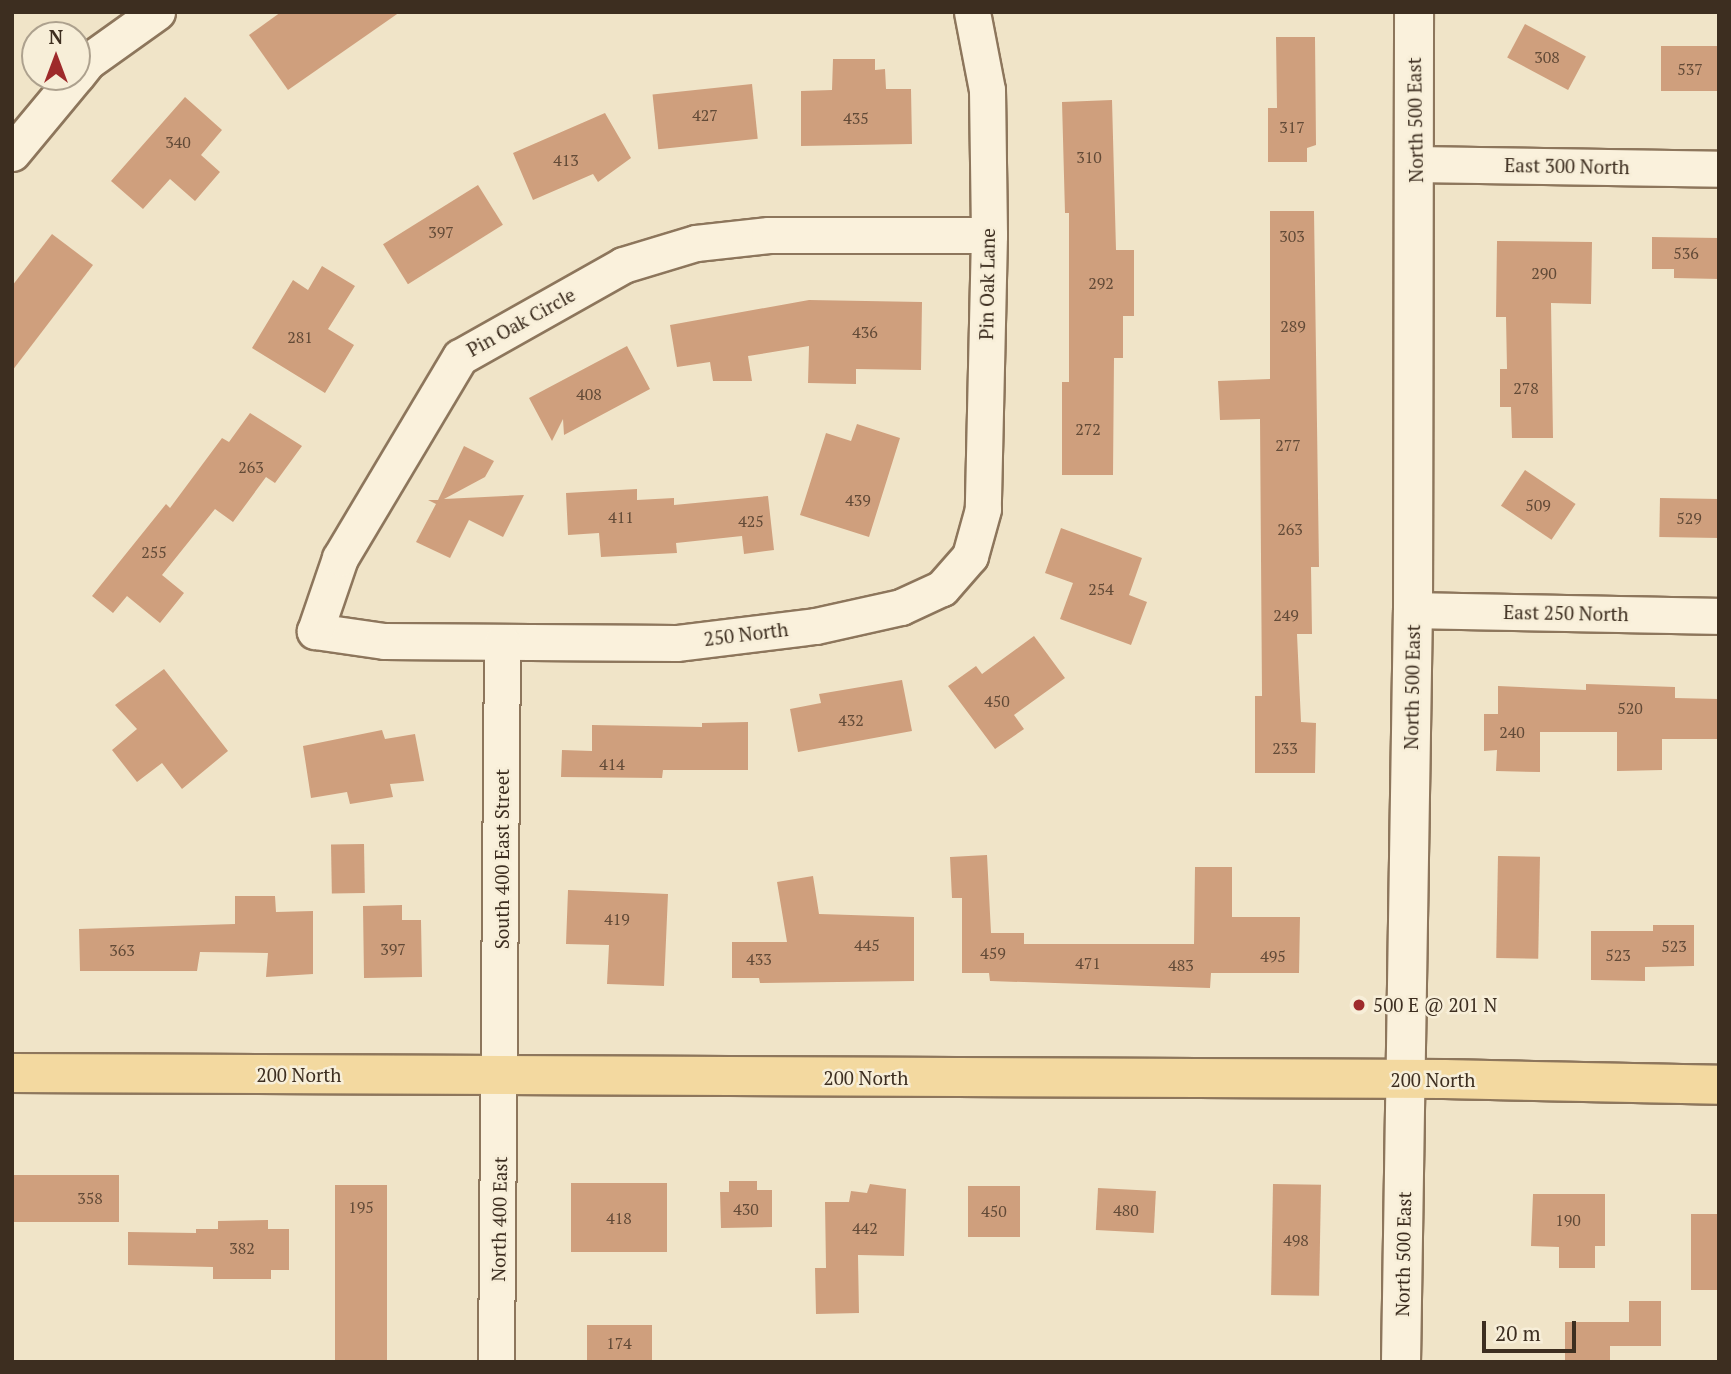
<!DOCTYPE html>
<style>
body{margin:0}
#map{position:relative;width:1731px;height:1374px;overflow:hidden;background:#f0e4c8;font-family:"PT Serif",serif}
div>[style]{position:absolute}
.building>*{inset:0;background:#cf9f7d;transform-origin:0 0}
.roads{filter:drop-shadow(2px 0 #8d765c) drop-shadow(-2px 0 #8d765c) drop-shadow(0 2px #8d765c) drop-shadow(0 -2px #8d765c)}
.street>*{height:35px;margin:-17.5px;padding:0 17.5px;transform-origin:17.5px;border-radius:17.5px;background:#faf1dc}
.secondary>*{height:38px;margin:-19px;padding:0 19px;transform-origin:19px;border-radius:19px;background:#faf1dc}
.primary>*{height:38px;margin:-19px;padding:0 19px;transform-origin:19px;border-radius:19px;background:#f3d9a0}
.dots>*{width:19px;height:19px;translate:-50% -50%;box-sizing:border-box;border:4px solid #f7eed8;border-radius:50%}
span{translate:-50% -50%;white-space:nowrap;text-align:center;line-height:1.15;-webkit-text-stroke:5px #f7eed8;paint-order:stroke}
.number-label{font-size:16px;color:#624a37}
.number-label span{-webkit-text-stroke-width:0}
.street-label{font-size:19px;color:#3d2e20}
.poi-label{font-size:19px;color:#3d2e20}
.left{translate:0 -50%;text-align:left}
.frame{position:absolute;inset:0;border:14px solid #3d2e20;pointer-events:none}
.north{position:absolute;left:21px;top:21px;width:70px;height:70px;box-sizing:border-box;background:#f7eed8;border:2px solid #ada18e;border-radius:50%;rotate:0deg;font-size:19px;font-weight:700;line-height:28px;text-align:center;color:#3d2e20}
.north::after{content:'';display:block;margin:auto;width:24px;height:32px;background:#9e2a2b;clip-path:polygon(50% 0,100% 100%,50% 72%,0 100%)}
.scale{position:absolute;left:1482px;top:1321px;width:94px;height:32px;box-sizing:border-box;border:4px solid #3d2e20;border-top:0;padding-left:9px;font-size:21px;line-height:24px;white-space:nowrap;color:#3d2e20;-webkit-text-stroke:5px #f7eed8;paint-order:stroke}
</style>
<div id="map">
<div class="building">
<div style="clip-path:polygon(281px 12px,400px 12px,288px 90px,249px 35px)"></div>
<div style="left:1525px;top:24px;width:69px;height:38px;rotate:28deg"></div>
<div style="clip-path:polygon(1276px 37px,1315px 37px,1316px 145px,1307px 148px,1307px 162px,1268px 162px,1268px 108px,1277px 108px)"></div>
<div style="left:1719px;top:46px;width:45px;height:58px;rotate:90deg"></div>
<div style="clip-path:polygon(833px 59px,875px 59px,875px 70px,885px 69px,886px 89px,911px 89px,912px 144px,801px 146px,801px 91px,832px 90px)"></div>
<div style="left:752px;top:84px;width:55px;height:100px;rotate:84deg"></div>
<div style="clip-path:polygon(185px 97px,222px 130px,201px 155px,220px 172px,195px 201px,170px 179px,143px 209px,111px 181px)"></div>
<div style="clip-path:polygon(1112px 100px,1116px 250px,1134px 250px,1134px 316px,1123px 316px,1123px 358px,1114px 358px,1113px 475px,1062px 475px,1062px 382px,1069px 382px,1069px 213px,1065px 213px,1062px 102px)"></div>
<div style="clip-path:polygon(605px 113px,631px 158px,598px 182px,593px 174px,533px 200px,513px 153px)"></div>
<div style="left:478px;top:185px;width:47px;height:112px;rotate:58deg"></div>
<div style="clip-path:polygon(1270px 211px,1314px 211px,1319px 567px,1311px 567px,1312px 634px,1297px 634px,1301px 722px,1316px 723px,1315px 773px,1255px 773px,1255px 696px,1262px 696px,1260px 419px,1220px 420px,1218px 381px,1270px 379px)"></div>
<div style="clip-path:polygon(52px 234px,93px 265px,12px 371px,12px 286px)"></div>
<div style="clip-path:polygon(1652px 237px,1719px 238px,1719px 279px,1674px 278px,1674px 269px,1652px 269px)"></div>
<div style="clip-path:polygon(1497px 241px,1592px 242px,1591px 304px,1551px 303px,1553px 438px,1512px 438px,1511px 407px,1500px 407px,1500px 369px,1507px 369px,1506px 317px,1496px 317px)"></div>
<div style="clip-path:polygon(322px 266px,355px 286px,328px 329px,354px 345px,325px 393px,252px 348px,293px 280px,308px 290px)"></div>
<div style="clip-path:polygon(809px 300px,922px 302px,921px 370px,856px 369px,856px 384px,808px 383px,809px 346px,748px 356px,752px 381px,713px 381px,710px 362px,677px 367px,670px 325px)"></div>
<div style="clip-path:polygon(627px 346px,650px 389px,564px 435px,563px 419px,552px 441px,529px 398px)"></div>
<div style="clip-path:polygon(250px 413px,302px 446px,275px 483px,266px 477px,233px 522px,215px 509px,162px 575px,184px 593px,160px 623px,127px 596px,113px 613px,92px 596px,166px 504px,170px 508px,222px 438px,229px 442px)"></div>
<div style="clip-path:polygon(857px 424px,900px 438px,869px 537px,800px 515px,826px 433px,851px 441px)"></div>
<div style="clip-path:polygon(464px 446px,494px 461px,485px 477px,444px 499px,524px 495px,503px 537px,469px 520px,450px 558px,416px 542px,436px 504px,428px 500px,438px 500px)"></div>
<div style="left:1525px;top:470px;width:61px;height:43px;rotate:34deg"></div>
<div style="clip-path:polygon(637px 489px,637px 500px,674px 498px,674px 505px,768px 496px,774px 550px,744px 554px,742px 536px,676px 543px,677px 553px,601px 557px,599px 533px,568px 535px,566px 493px)"></div>
<div style="left:1660px;top:498px;width:59px;height:39px;rotate:1deg"></div>
<div style="clip-path:polygon(1061px 528px,1142px 558px,1129px 595px,1147px 602px,1131px 645px,1060px 619px,1073px 583px,1045px 573px)"></div>
<div style="clip-path:polygon(1034px 636px,1065px 678px,1014px 715px,1024px 729px,995px 749px,948px 686px,976px 666px,982px 674px)"></div>
<div style="clip-path:polygon(164px 669px,228px 751px,182px 789px,162px 763px,137px 782px,112px 750px,137px 729px,115px 705px)"></div>
<div style="clip-path:polygon(902px 680px,912px 731px,798px 752px,790px 709px,821px 703px,819px 694px)"></div>
<div style="clip-path:polygon(1586px 684px,1675px 687px,1675px 698px,1719px 699px,1719px 739px,1662px 739px,1662px 770px,1617px 771px,1617px 732px,1540px 732px,1540px 772px,1496px 771px,1497px 750px,1484px 751px,1484px 714px,1498px 714px,1498px 686px,1586px 690px)"></div>
<div style="clip-path:polygon(748px 722px,748px 770px,663px 770px,662px 778px,561px 777px,562px 750px,592px 751px,592px 725px,702px 727px,702px 723px)"></div>
<div style="clip-path:polygon(382px 730px,385px 739px,415px 734px,424px 781px,390px 784px,393px 797px,350px 804px,347px 792px,311px 798px,303px 746px)"></div>
<div style="left:364px;top:844px;width:49px;height:33px;rotate:89deg"></div>
<div style="clip-path:polygon(987px 855px,991px 933px,1024px 933px,1024px 944px,1194px 944px,1195px 867px,1232px 867px,1232px 917px,1300px 917px,1299px 973px,1211px 973px,1210px 988px,990px 981px,989px 973px,962px 973px,962px 898px,952px 898px,950px 857px)"></div>
<div style="left:1498px;top:856px;width:42px;height:102px;rotate:1deg"></div>
<div style="clip-path:polygon(813px 876px,819px 914px,914px 917px,914px 981px,760px 983px,759px 978px,732px 978px,732px 942px,787px 942px,777px 882px)"></div>
<div style="clip-path:polygon(568px 890px,668px 894px,664px 986px,607px 984px,609px 945px,566px 944px)"></div>
<div style="clip-path:polygon(235px 896px,275px 896px,276px 912px,313px 911px,313px 974px,266px 977px,268px 953px,200px 952px,197px 971px,80px 971px,79px 929px,235px 924px)"></div>
<div style="clip-path:polygon(402px 905px,402px 920px,421px 920px,422px 977px,364px 978px,363px 906px)"></div>
<div style="clip-path:polygon(1653px 925px,1694px 925px,1694px 966px,1645px 967px,1645px 981px,1591px 980px,1591px 931px,1653px 931px)"></div>
<div style="left:119px;top:1175px;width:47px;height:107px;rotate:90deg"></div>
<div style="clip-path:polygon(729px 1181px,757px 1181px,757px 1190px,772px 1190px,772px 1227px,721px 1228px,720px 1192px,729px 1192px)"></div>
<div style="left:571px;top:1183px;width:96px;height:69px"></div>
<div style="clip-path:polygon(870px 1184px,906px 1189px,904px 1256px,858px 1255px,859px 1313px,816px 1314px,815px 1268px,826px 1268px,825px 1202px,849px 1202px,851px 1191px,867px 1193px)"></div>
<div style="left:1273px;top:1184px;width:48px;height:111px;rotate:1deg"></div>
<div style="left:335px;top:1185px;width:52px;height:177px"></div>
<div style="left:968px;top:1186px;width:52px;height:51px"></div>
<div style="left:1098px;top:1188px;width:58px;height:42px;rotate:3deg"></div>
<div style="clip-path:polygon(1533px 1194px,1605px 1194px,1605px 1246px,1595px 1246px,1595px 1268px,1559px 1268px,1559px 1247px,1531px 1246px)"></div>
<div style="left:1691px;top:1214px;width:28px;height:76px"></div>
<div style="clip-path:polygon(268px 1220px,268px 1229px,289px 1229px,289px 1270px,271px 1270px,271px 1279px,213px 1279px,213px 1267px,128px 1265px,128px 1232px,196px 1233px,196px 1229px,218px 1229px,218px 1221px)"></div>
<div style="clip-path:polygon(1629px 1301px,1661px 1301px,1661px 1346px,1610px 1346px,1610px 1362px,1565px 1362px,1565px 1322px,1629px 1322px)"></div>
<div style="left:587px;top:1325px;width:65px;height:37px"></div>
</div>
<div class="roads">
<div class="street">
<div style="left:972px;top:12px;width:79px;rotate:79.1deg"></div>
<div style="left:987px;top:90px;width:145px;rotate:89.2deg"></div>
<div style="left:989px;top:235px;width:274px;rotate:91.3deg"></div>
<div style="left:983px;top:509px;width:49px;rotate:105.5deg"></div>
<div style="left:970px;top:556px;width:43px;rotate:131.2deg"></div>
<div style="left:942px;top:588px;width:45px;rotate:155.1deg"></div>
<div style="left:901px;top:607px;width:88px;rotate:167.5deg"></div>
<div style="left:815px;top:626px;width:140px;rotate:173deg"></div>
<div style="left:676px;top:643px;width:292px;rotate:-179.6deg"></div>
<div style="left:384px;top:641px;width:70px;rotate:-171.8deg"></div>
<div style="left:315px;top:631px;width:77px;rotate:-71.1deg"></div>
<div style="left:340px;top:558px;width:234px;rotate:-59.2deg"></div>
<div style="left:460px;top:357px;width:187px;rotate:-29.4deg"></div>
<div style="left:623px;top:265px;width:76px;rotate:-16.8deg"></div>
<div style="left:696px;top:243px;width:73px;rotate:-6.3deg"></div>
<div style="left:769px;top:235px;width:220px"></div>
<div style="left:77px;top:75px;width:16px;rotate:-52deg"></div>
<div style="left:87px;top:62px;width:86px;rotate:-35.5deg"></div>
<div style="left:12px;top:153px;width:99px;rotate:-50.3deg"></div>
<div style="left:1416px;top:164px;width:303px;rotate:0.9deg"></div>
<div style="left:1413px;top:610px;width:306px;rotate:1.1deg"></div>
<div style="left:496px;top:1362px;width:720px;rotate:-89.52deg"></div>
</div>
<div class="secondary">
<div style="left:1401px;top:1362px;width:752px;rotate:-89.09deg"></div>
<div style="left:1413px;top:610px;width:598px;rotate:-89.9deg"></div>
</div>
<div class="primary">
<div style="left:12px;top:1073px;width:1432px;rotate:0.24deg"></div>
<div style="left:1444px;top:1079px;width:275px;rotate:1.2deg"></div>
</div>
</div>
<div class="dots">
<div style="left:1359px;top:1005px;background:#9e2a2b"></div>
</div>
<div class="number-label">
<span style="left:1547px;top:57px">308</span>
<span style="left:1690px;top:69px">537</span>
<span style="left:705px;top:115px">427</span>
<span style="left:856px;top:118px">435</span>
<span style="left:1292px;top:127px">317</span>
<span style="left:178px;top:142px">340</span>
<span style="left:1089px;top:157px">310</span>
<span style="left:566px;top:160px">413</span>
<span style="left:441px;top:232px">397</span>
<span style="left:1292px;top:236px">303</span>
<span style="left:1686px;top:253px">536</span>
<span style="left:1544px;top:273px">290</span>
<span style="left:1101px;top:283px">292</span>
<span style="left:1293px;top:326px">289</span>
<span style="left:865px;top:332px">436</span>
<span style="left:300px;top:337px">281</span>
<span style="left:1526px;top:388px">278</span>
<span style="left:589px;top:394px">408</span>
<span style="left:1088px;top:429px">272</span>
<span style="left:1288px;top:445px">277</span>
<span style="left:251px;top:467px">263</span>
<span style="left:858px;top:500px">439</span>
<span style="left:1538px;top:505px">509</span>
<span style="left:621px;top:517px">411</span>
<span style="left:1689px;top:518px">529</span>
<span style="left:751px;top:521px">425</span>
<span style="left:1290px;top:529px">263</span>
<span style="left:154px;top:552px">255</span>
<span style="left:1101px;top:589px">254</span>
<span style="left:1286px;top:615px">249</span>
<span style="left:997px;top:701px">450</span>
<span style="left:1630px;top:708px">520</span>
<span style="left:851px;top:720px">432</span>
<span style="left:1512px;top:732px">240</span>
<span style="left:1285px;top:748px">233</span>
<span style="left:612px;top:764px">414</span>
<span style="left:617px;top:919px">419</span>
<span style="left:867px;top:945px">445</span>
<span style="left:1674px;top:946px">523</span>
<span style="left:393px;top:949px">397</span>
<span style="left:122px;top:950px">363</span>
<span style="left:993px;top:953px">459</span>
<span style="left:1618px;top:955px">523</span>
<span style="left:1273px;top:956px">495</span>
<span style="left:759px;top:959px">433</span>
<span style="left:1088px;top:963px">471</span>
<span style="left:1181px;top:965px">483</span>
<span style="left:90px;top:1198px">358</span>
<span style="left:361px;top:1207px">195</span>
<span style="left:746px;top:1209px">430</span>
<span style="left:1126px;top:1210px">480</span>
<span style="left:994px;top:1211px">450</span>
<span style="left:619px;top:1218px">418</span>
<span style="left:1568px;top:1220px">190</span>
<span style="left:865px;top:1228px">442</span>
<span style="left:1296px;top:1240px">498</span>
<span style="left:242px;top:1248px">382</span>
<span style="left:619px;top:1343px">174</span>
</div>
<div class="street-label">
<span style="left:1415px;top:120px;rotate:-91deg">North 500 East</span>
<span style="left:1567px;top:166px;rotate:1deg">East 300 North</span>
<span style="left:987px;top:284px;rotate:-89deg">Pin Oak Lane</span>
<span style="left:521px;top:322px;rotate:-29deg">Pin Oak Circle</span>
<span style="left:1566px;top:613px;rotate:1deg">East 250 North</span>
<span style="left:746px;top:634px;rotate:-7deg">250 North</span>
<span style="left:1412px;top:687px;rotate:-89deg">North 500 East</span>
<span style="left:502px;top:859px;rotate:-90deg">South 400 East Street</span>
<span style="left:299px;top:1075px">200 North</span>
<span style="left:866px;top:1078px">200 North</span>
<span style="left:1433px;top:1080px">200 North</span>
<span style="left:499px;top:1219px;rotate:-89deg">North 400 East</span>
<span style="left:1403px;top:1254px;rotate:-89deg">North 500 East</span>
</div>
<div class="poi-label">
<span class="left" style="left:1373px;top:1005px">500 E @ 201 N</span>
</div>
<div class="frame"></div>
<div class="north">N</div>
<div class="scale">20 m</div>
</div>
